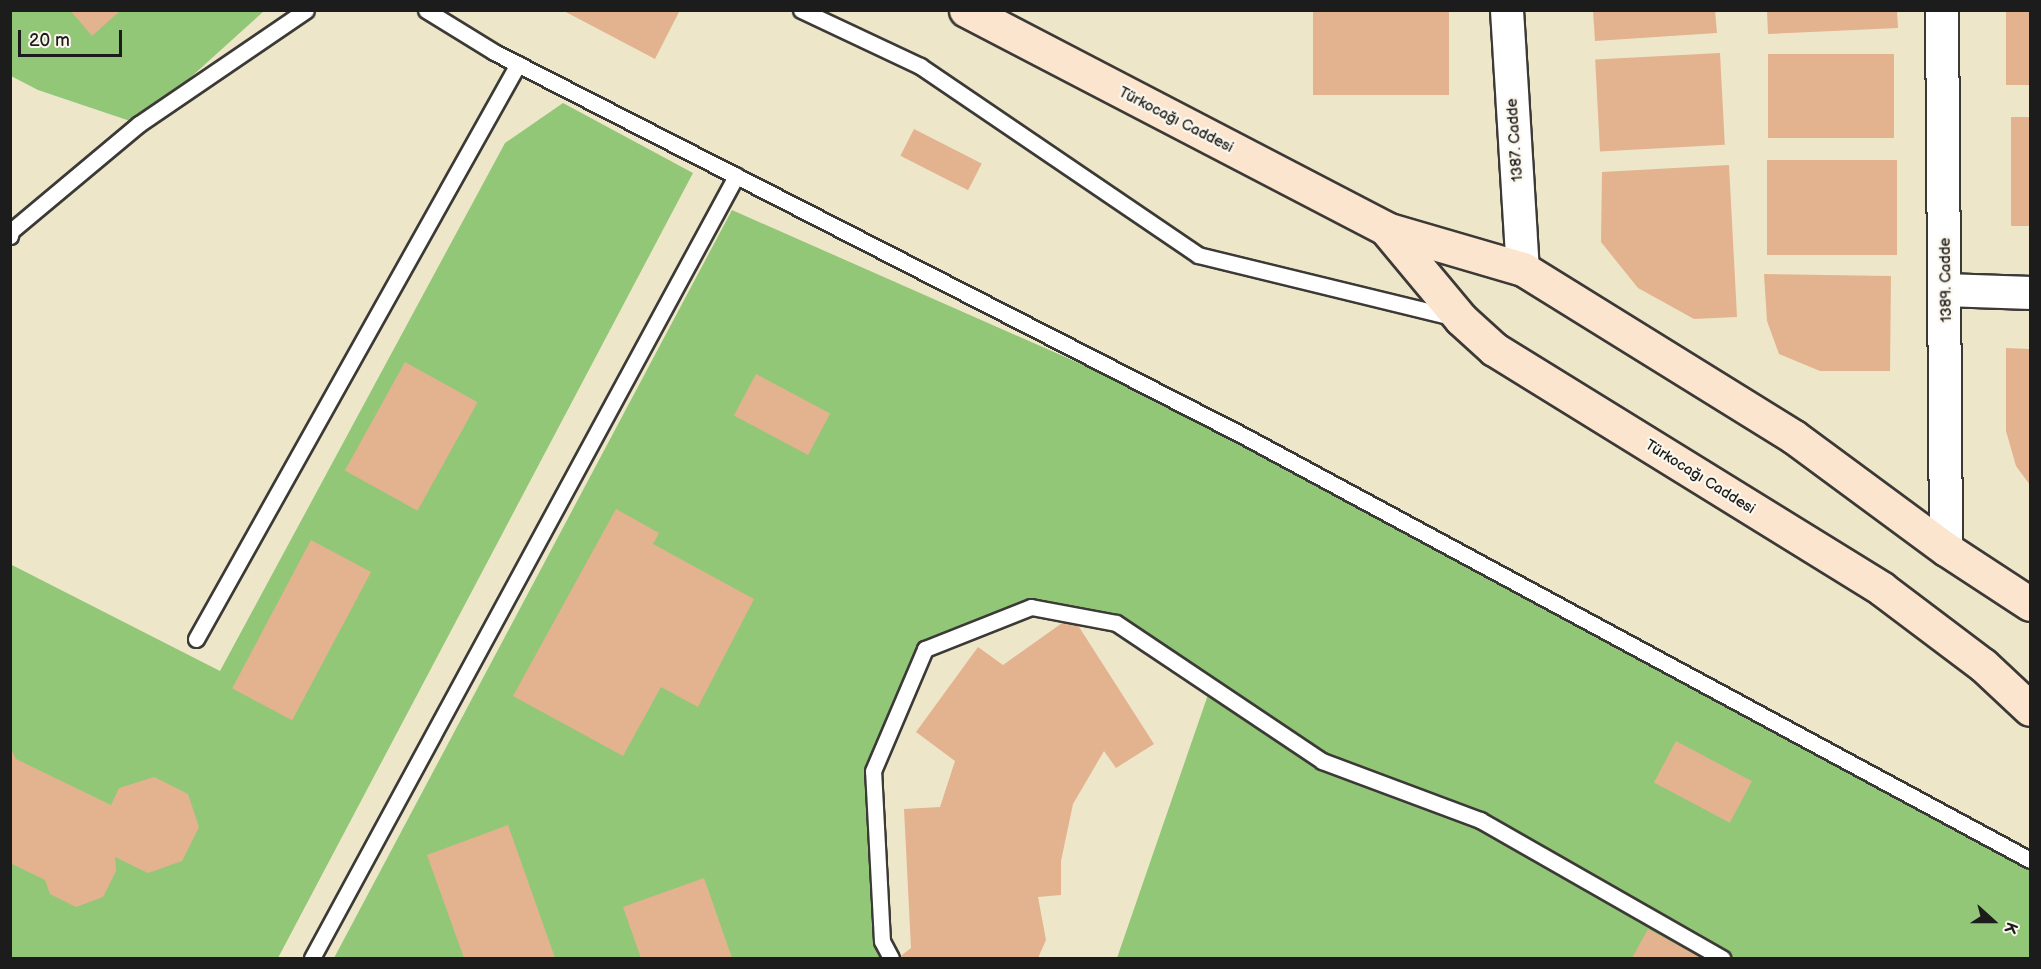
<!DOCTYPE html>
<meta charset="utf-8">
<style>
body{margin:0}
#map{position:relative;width:2041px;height:969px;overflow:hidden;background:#eee6c9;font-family:"Balsamiq Sans",sans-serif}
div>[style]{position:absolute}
.green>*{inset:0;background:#92c778}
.building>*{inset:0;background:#e3b38f;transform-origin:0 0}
.roads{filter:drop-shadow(2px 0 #3c3a36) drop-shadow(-2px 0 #3c3a36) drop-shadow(0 2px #3c3a36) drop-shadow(0 -2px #3c3a36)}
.service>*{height:15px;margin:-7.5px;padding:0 7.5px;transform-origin:7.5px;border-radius:7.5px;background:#fff}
.minor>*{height:32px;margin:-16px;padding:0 16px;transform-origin:16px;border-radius:16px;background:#fff}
.secondary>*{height:33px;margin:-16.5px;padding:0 16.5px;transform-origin:16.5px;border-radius:16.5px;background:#fce5cf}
span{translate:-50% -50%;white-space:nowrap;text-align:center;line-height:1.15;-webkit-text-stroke:4.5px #fbf7ec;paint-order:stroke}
.street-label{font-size:15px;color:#1c1c1c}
.frame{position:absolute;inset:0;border:12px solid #1c1c1c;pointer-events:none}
.north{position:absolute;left:1963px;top:891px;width:60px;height:60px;-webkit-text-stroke:4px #fbf7ec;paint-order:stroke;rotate:111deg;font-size:16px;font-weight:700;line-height:24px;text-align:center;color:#1c1c1c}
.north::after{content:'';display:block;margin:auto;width:21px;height:27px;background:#1c1c1c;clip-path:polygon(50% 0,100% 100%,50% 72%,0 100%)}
.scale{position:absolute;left:18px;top:30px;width:104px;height:27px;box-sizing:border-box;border:3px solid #1c1c1c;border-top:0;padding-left:8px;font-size:18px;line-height:21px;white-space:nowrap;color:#1c1c1c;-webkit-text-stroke:4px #fbf7ec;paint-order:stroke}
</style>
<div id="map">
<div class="green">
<div style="clip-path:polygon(11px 11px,264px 11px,139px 124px,38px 90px,11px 76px)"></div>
<div style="clip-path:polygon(563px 103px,693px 173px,278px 958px,11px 958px,10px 564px,220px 671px,505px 143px)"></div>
<div style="clip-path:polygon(732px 210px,1244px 436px,2030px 860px,2030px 958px,1117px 958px,1211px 686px,1116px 623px,1031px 607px,925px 649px,873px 771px,891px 958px,334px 958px)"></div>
</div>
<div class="building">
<div style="clip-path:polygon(70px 10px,121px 10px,92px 36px)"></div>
<div style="clip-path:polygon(562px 10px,680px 10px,655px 59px)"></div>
<div style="left:1313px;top:10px;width:136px;height:85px"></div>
<div style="clip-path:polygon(1593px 10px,1715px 10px,1717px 33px,1595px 41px)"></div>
<div style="clip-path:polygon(1767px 10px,1897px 10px,1898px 28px,1768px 34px)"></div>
<div style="left:2006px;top:10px;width:24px;height:75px"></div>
<div style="left:1720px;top:53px;width:92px;height:125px;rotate:87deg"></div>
<div style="left:1768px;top:54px;width:126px;height:84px"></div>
<div style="left:2011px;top:117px;width:19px;height:109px"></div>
<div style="left:914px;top:129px;width:76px;height:30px;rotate:27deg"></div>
<div style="left:1897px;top:160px;width:95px;height:130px;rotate:90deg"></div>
<div style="clip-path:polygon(1729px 165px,1737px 317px,1694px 319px,1638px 288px,1601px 242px,1602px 172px)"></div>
<div style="clip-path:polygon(1764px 274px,1891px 276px,1890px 371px,1820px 371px,1779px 354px,1767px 321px)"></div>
<div style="clip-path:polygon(2006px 348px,2030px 349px,2030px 485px,2016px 466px,2006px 431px)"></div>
<div style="left:405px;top:362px;width:83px;height:124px;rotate:29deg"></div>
<div style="left:756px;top:374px;width:84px;height:47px;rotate:28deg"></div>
<div style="clip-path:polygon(616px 509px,659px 533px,653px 544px,754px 599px,698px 707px,661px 687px,623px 756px,513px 696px)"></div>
<div style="left:311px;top:540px;width:68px;height:168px;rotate:28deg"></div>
<div style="clip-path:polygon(1072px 616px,1154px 744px,1116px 768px,1104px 751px,1073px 804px,1061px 861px,1061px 895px,1038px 897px,1046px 940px,1038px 958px,898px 958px,911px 948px,904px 809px,940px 807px,955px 761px,916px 732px,978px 647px,1003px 665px)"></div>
<div style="left:1676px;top:741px;width:86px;height:47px;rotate:28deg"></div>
<div style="clip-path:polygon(10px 747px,16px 759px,111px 805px,119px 788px,154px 777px,188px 794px,199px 827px,182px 861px,148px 873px,115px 857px,116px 871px,103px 897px,76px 907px,50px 894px,45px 880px,10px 863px)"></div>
<div style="clip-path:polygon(508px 825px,555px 958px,464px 958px,427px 855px)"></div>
<div style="clip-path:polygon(704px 878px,732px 958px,641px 958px,623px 907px)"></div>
<div style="clip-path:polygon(1648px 929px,1702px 958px,1632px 958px)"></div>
</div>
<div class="roads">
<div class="service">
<div style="left:426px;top:10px;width:80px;rotate:31.7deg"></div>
<div style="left:494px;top:52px;width:843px;rotate:27.11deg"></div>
<div style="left:1244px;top:436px;width:893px;rotate:28.34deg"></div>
<div style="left:801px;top:10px;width:132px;rotate:25.2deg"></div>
<div style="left:920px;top:66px;width:336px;rotate:34.2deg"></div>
<div style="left:1198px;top:255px;width:261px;rotate:13.7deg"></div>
<div style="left:10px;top:236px;width:5px;rotate:-79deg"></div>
<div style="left:11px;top:231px;width:167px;rotate:-39.9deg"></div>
<div style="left:139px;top:124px;width:202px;rotate:-34.3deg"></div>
<div style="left:196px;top:639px;width:659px;rotate:-60.75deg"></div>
<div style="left:312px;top:958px;width:890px;rotate:-61.53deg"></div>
<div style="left:891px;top:958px;width:19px;rotate:-118deg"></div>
<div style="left:882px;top:941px;width:170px;rotate:-93deg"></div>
<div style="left:873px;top:771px;width:133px;rotate:-66.9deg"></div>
<div style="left:925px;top:649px;width:114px;rotate:-21.6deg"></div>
<div style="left:1031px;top:607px;width:86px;rotate:10.7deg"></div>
<div style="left:1116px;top:623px;width:248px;rotate:33.8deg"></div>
<div style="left:1322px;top:761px;width:169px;rotate:20.5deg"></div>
<div style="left:1480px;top:820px;width:279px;rotate:29.7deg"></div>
</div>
<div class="minor">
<div style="left:1507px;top:10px;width:259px;rotate:86.5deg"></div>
<div style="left:1942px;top:10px;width:539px;rotate:89.57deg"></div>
<div style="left:1946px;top:290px;width:84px;rotate:2deg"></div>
</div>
<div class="secondary">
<div style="left:966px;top:10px;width:474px;rotate:27.5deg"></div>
<div style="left:1386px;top:229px;width:143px;rotate:16.3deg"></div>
<div style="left:1523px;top:269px;width:319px;rotate:31.8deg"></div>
<div style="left:1794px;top:437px;width:189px;rotate:36.4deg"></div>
<div style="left:1946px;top:549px;width:100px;rotate:33.2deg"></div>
<div style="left:1386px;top:229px;width:117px;rotate:50.2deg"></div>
<div style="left:1461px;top:319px;width:45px;rotate:42.3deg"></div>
<div style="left:1494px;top:349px;width:456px;rotate:31.7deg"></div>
<div style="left:1882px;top:589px;width:126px;rotate:37deg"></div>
<div style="left:1983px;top:665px;width:64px;rotate:43.1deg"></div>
</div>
</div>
<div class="street-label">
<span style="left:1176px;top:120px;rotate:27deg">Türkocağı Caddesi</span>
<span style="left:1515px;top:140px;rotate:-94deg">1387. Cadde</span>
<span style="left:1946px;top:280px;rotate:-91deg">1389. Cadde</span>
<span style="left:1700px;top:477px;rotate:32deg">Türkocağı Caddesi</span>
</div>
<div class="frame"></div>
<div class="north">K</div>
<div class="scale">20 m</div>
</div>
